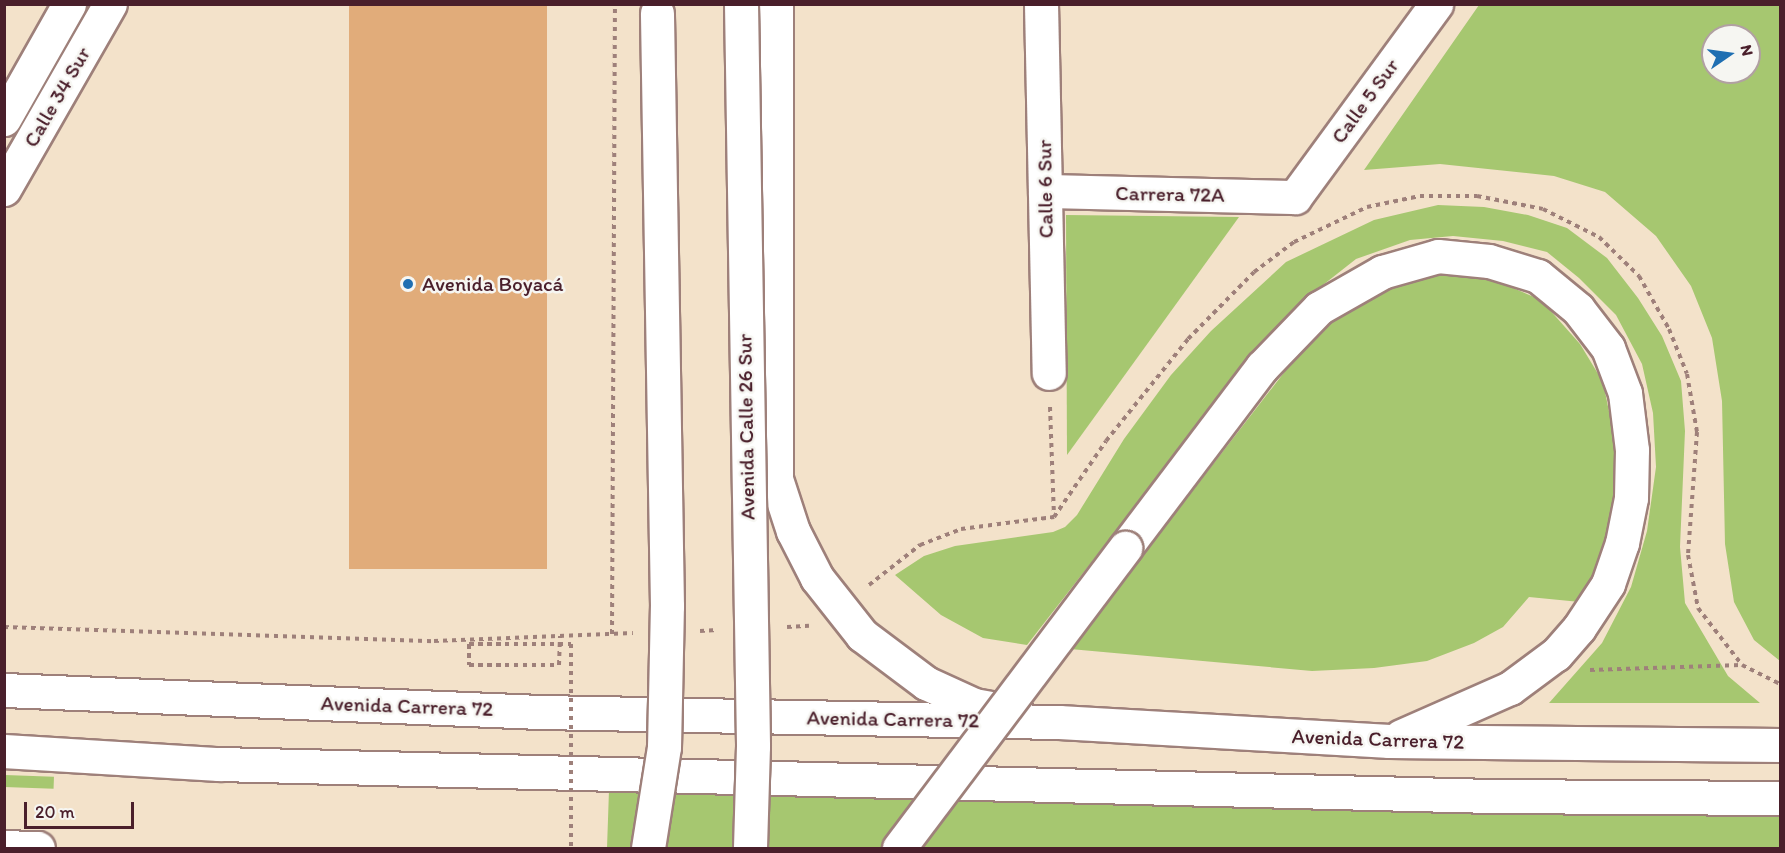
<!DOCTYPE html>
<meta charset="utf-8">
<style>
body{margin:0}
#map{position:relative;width:1785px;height:853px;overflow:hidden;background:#f3e2ca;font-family:Itim,sans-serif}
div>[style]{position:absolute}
.green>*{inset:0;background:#a6c770;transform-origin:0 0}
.building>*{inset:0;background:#e1ac7a;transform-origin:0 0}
.path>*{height:4px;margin-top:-2px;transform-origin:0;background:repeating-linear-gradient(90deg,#9e807a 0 4.5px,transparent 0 9px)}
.roads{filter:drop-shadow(2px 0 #9e807a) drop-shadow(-2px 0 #9e807a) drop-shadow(0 2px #9e807a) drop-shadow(0 -2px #9e807a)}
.street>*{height:33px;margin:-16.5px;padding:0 16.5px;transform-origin:16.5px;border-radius:16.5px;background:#fff}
.secondary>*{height:33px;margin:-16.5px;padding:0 16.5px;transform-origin:16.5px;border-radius:16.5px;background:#fff}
.highway>*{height:33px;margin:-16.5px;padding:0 16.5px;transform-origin:16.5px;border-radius:16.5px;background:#fff}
.path-bridge>*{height:4px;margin-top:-2px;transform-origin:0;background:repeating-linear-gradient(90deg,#9e807a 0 4.5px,transparent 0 9px)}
.bridges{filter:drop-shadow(2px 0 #9e807a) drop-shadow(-2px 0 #9e807a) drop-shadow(0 2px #9e807a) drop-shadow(0 -2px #9e807a)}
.primary-bridge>*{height:33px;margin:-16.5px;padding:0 16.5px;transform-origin:16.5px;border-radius:16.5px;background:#fff}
.highway-bridge>*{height:33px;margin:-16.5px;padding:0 16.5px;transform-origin:16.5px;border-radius:16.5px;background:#fff}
.dots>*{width:16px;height:16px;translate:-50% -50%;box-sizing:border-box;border:3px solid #f6f6f2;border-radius:50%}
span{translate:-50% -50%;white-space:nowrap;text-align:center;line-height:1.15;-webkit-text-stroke:5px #f6f6f2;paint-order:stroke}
.street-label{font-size:21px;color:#4a1f2b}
.poi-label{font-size:21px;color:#4a1f2b}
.left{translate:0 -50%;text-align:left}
.frame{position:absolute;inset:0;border:6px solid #4a1f2b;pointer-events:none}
.north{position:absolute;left:1701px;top:24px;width:60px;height:60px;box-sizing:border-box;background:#f6f6f2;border:2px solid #b1a0a2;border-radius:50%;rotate:77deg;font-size:16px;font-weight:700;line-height:24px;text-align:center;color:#4a1f2b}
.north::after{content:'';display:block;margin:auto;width:21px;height:27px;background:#1f6fb2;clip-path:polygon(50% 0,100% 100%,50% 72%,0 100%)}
.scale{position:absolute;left:24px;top:802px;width:110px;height:27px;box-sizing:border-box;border:3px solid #4a1f2b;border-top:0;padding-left:8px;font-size:18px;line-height:21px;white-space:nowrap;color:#4a1f2b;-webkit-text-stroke:4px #f6f6f2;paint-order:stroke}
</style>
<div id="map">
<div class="green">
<div style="clip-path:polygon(evenodd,1479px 5px,1780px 5px,1780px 661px,1754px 640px,1734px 602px,1725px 544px,1722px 401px,1712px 338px,1691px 286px,1656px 236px,1605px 192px,1554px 176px,1440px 164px,1364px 170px,1479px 5px,1713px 36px,1749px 36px,1749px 72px,1713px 72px,1713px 36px)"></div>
<div style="clip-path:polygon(1438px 205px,1484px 207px,1528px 215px,1567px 228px,1607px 258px,1638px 298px,1662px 336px,1681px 381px,1685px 431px,1680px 547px,1685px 603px,1728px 676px,1760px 703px,1549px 703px,1602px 643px,1631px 587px,1647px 531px,1656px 467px,1653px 413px,1642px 364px,1616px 315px,1579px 278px,1547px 252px,1503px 241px,1453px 236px,1410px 240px,1356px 259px,1314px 292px,1270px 333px,1027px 645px,983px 638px,941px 615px,895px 575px,924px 556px,955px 546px,1053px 532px,1065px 527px,1077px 515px,1124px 439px,1171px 375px,1211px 331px,1286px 262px,1374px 220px)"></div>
<div style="clip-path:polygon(1066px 215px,1239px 217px,1067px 455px)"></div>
<div style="clip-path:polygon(1451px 273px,1494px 280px,1541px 300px,1580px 344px,1603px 382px,1615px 441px,1615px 498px,1604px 549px,1580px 602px,1529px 597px,1503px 627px,1474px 643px,1427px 661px,1374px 668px,1312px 671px,1070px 649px,1286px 370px,1343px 311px,1402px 283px)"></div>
<div style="left:5px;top:775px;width:49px;height:12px;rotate:2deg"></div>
<div style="clip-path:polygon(609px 790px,1310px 809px,1780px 815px,1780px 848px,607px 848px)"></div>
</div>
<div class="building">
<div style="left:349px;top:4px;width:198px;height:565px"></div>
</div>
<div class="path">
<div style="left:1050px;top:407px;width:109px;rotate:87.9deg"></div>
<div style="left:869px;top:585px;width:65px;rotate:-38.1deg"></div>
<div style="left:920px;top:545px;width:44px;rotate:-21.3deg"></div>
<div style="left:961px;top:529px;width:94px;rotate:-7.4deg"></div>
<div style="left:1054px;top:517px;width:92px;rotate:-55.6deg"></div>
<div style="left:1106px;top:441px;width:131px;rotate:-51.2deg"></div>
<div style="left:1188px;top:339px;width:94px;rotate:-45.4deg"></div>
<div style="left:1254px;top:272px;width:50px;rotate:-36.9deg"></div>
<div style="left:1294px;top:242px;width:81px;rotate:-25.6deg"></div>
<div style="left:1367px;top:207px;width:54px;rotate:-11.7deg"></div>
<div style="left:1420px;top:196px;width:57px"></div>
<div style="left:1477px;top:196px;width:67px;rotate:11.1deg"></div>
<div style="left:1543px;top:209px;width:63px;rotate:26.6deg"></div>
<div style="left:1599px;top:237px;width:56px;rotate:44.3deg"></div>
<div style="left:1639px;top:276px;width:61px;rotate:60.5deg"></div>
<div style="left:1669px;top:329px;width:48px;rotate:68.2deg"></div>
<div style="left:1687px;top:374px;width:59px;rotate:80.2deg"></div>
<div style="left:1697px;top:432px;width:123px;rotate:94.2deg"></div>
<div style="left:1688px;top:555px;width:54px;rotate:79.3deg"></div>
<div style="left:1698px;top:608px;width:72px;rotate:52.3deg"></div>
<div style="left:1742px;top:665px;width:42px;rotate:26.6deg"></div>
<div style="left:4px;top:627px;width:430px;rotate:1.9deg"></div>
<div style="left:434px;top:641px;width:199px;rotate:-2.3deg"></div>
<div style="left:787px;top:627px;width:22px;rotate:-3deg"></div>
<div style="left:700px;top:631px;width:17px;rotate:-3deg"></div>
<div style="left:612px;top:634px;width:630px;rotate:-89.73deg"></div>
<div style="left:469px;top:644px;width:21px;rotate:90deg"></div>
<div style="left:469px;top:665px;width:90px"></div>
<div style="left:559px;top:665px;width:29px;rotate:-88deg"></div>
<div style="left:1590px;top:670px;width:151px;rotate:-1.9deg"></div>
</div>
<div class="roads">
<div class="street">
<div style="left:1041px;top:4px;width:369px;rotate:88.8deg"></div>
<div style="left:1045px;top:191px;width:250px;rotate:1.4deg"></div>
<div style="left:1295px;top:197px;width:239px;rotate:-53.8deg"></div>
</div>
<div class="secondary">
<div style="left:4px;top:119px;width:132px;rotate:-60.5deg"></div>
<div style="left:4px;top:189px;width:213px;rotate:-60.2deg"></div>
</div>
<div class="highway">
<div style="left:776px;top:4px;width:475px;rotate:90deg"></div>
<div style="left:776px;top:479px;width:55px;rotate:71.9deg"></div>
<div style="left:793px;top:531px;width:53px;rotate:62.9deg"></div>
<div style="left:817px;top:578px;width:73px;rotate:51.7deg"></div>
<div style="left:862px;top:635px;width:80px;rotate:36.9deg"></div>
<div style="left:926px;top:683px;width:53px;rotate:24.6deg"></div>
<div style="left:974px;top:705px;width:27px;rotate:10deg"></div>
<div style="left:1125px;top:548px;width:227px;rotate:-52.9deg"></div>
<div style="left:1262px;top:367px;width:82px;rotate:-46deg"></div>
<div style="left:1319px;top:308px;width:73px;rotate:-29.7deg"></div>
<div style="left:1382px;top:272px;width:58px;rotate:-15.9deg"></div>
<div style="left:1438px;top:256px;width:51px;rotate:5.6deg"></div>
<div style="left:1489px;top:261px;width:51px;rotate:17deg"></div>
<div style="left:1538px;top:276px;width:52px;rotate:39.5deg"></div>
<div style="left:1578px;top:309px;width:49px;rotate:52.4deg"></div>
<div style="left:1608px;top:348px;width:48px;rotate:69.3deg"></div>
<div style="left:1625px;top:393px;width:57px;rotate:83deg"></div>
<div style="left:1632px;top:450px;width:48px;rotate:91.2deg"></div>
<div style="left:1631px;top:498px;width:46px;rotate:101.3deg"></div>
<div style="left:1622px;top:543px;width:43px;rotate:108.9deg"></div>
<div style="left:1608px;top:584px;width:53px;rotate:123.4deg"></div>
<div style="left:1579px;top:628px;width:35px;rotate:131deg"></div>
<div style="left:1556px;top:654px;width:57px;rotate:143.5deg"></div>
<div style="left:1510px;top:688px;width:119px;rotate:156.2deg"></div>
<div style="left:4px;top:690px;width:537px;rotate:2.35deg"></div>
<div style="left:541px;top:712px;width:518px;rotate:1.11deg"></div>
<div style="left:1059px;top:722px;width:331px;rotate:3.3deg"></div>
<div style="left:1389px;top:741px;width:391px;rotate:0.6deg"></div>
<div style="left:4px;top:751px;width:215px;rotate:3.5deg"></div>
<div style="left:219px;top:764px;width:1273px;rotate:1.44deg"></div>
<div style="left:1492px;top:796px;width:288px;rotate:0.4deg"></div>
<div style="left:4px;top:847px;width:34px;rotate:2deg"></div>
</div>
</div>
<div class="path-bridge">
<div style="left:469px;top:644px;width:102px"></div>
<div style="left:571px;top:644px;width:204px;rotate:90deg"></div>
</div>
<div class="bridges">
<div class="primary-bridge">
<div style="left:741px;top:4px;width:742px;rotate:89.07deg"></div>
<div style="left:753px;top:746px;width:102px;rotate:91.7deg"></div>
<div style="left:648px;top:848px;width:102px;rotate:-81deg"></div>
<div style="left:664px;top:747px;width:141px;rotate:-88.8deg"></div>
<div style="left:667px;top:606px;width:593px;rotate:-90.97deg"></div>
</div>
<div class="highway-bridge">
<div style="left:899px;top:848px;width:376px;rotate:-53deg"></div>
</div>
</div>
<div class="dots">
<div style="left:408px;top:284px;background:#1f6fb2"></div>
</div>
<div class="street-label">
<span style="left:57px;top:97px;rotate:-60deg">Calle 34 Sur</span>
<span style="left:1365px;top:101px;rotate:-54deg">Calle 5 Sur</span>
<span style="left:1045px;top:189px;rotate:-91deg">Calle 6 Sur</span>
<span style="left:1170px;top:194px;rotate:1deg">Carrera 72A</span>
<span style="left:746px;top:427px;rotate:-91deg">Avenida Calle 26 Sur</span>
<span style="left:407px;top:706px;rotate:2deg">Avenida Carrera 72</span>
<span style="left:893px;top:719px;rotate:1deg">Avenida Carrera 72</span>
<span style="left:1378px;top:739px;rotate:2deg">Avenida Carrera 72</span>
</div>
<div class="poi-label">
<span class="left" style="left:422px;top:284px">Avenida Boyacá</span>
</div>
<div class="frame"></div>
<div class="north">N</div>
<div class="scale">20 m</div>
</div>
